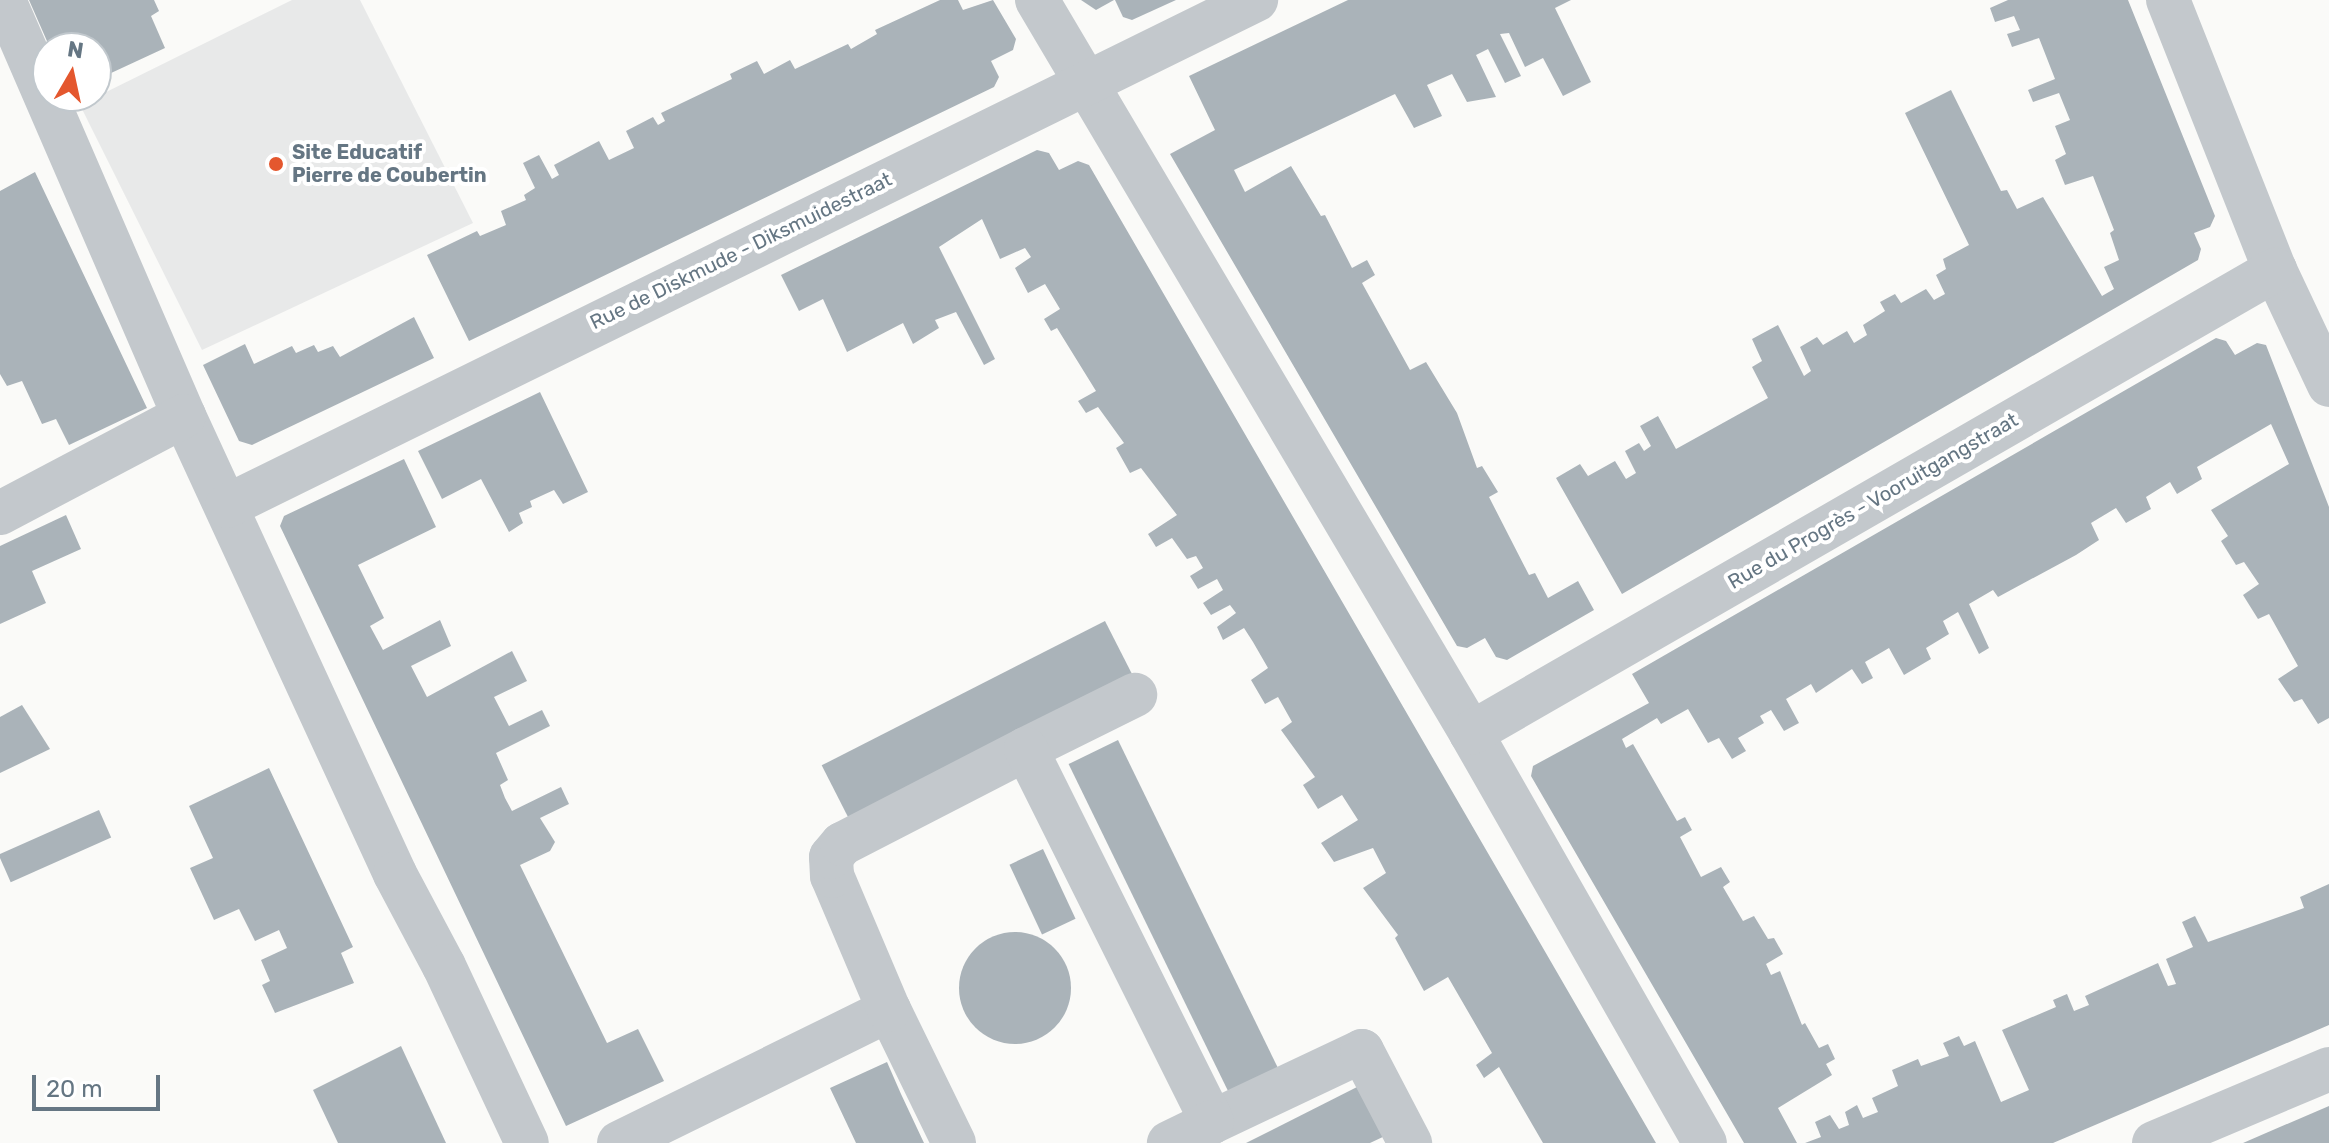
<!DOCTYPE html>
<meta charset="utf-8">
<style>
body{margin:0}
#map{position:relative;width:2329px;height:1143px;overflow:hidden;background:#fafaf8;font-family:Rubik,sans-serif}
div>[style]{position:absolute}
.built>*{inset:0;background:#e8e9e9}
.building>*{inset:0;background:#aab3b9;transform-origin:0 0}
.round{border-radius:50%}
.minor>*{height:44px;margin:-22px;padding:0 22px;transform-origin:22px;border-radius:22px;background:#c3c8cc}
.dots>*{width:22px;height:22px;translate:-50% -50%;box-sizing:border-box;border:4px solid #fff;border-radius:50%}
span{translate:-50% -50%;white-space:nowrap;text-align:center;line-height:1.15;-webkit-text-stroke:8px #fff;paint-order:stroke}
.poi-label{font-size:20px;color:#657683;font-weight:700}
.left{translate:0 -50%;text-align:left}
.street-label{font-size:20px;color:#657683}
.north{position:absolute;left:32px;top:32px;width:80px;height:80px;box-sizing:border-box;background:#fff;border:2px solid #c1c8cd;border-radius:50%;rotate:9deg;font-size:22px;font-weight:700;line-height:32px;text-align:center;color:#657683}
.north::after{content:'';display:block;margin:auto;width:28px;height:36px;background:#e4572e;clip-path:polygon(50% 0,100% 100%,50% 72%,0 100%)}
.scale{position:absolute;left:32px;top:1075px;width:128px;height:36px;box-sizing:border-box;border:4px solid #657683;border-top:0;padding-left:10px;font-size:24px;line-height:28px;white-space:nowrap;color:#657683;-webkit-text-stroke:6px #fff;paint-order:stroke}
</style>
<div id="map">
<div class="built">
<div style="clip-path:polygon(292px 0,360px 0,473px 223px,202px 350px,80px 105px)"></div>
</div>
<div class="building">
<div style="clip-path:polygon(29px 0,154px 0,159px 11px,151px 16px,165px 48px,96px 80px,96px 48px,50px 48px)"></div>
<div style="clip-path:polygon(940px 0,958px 0,963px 10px,993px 0,1016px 39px,1013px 50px,991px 61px,999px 77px,994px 87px,469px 341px,427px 255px,477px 231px,480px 236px,506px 225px,501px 211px,526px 200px,524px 195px,535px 188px,523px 163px,539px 155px,552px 179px,559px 175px,554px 165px,599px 141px,609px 160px,634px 148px,626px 131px,653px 117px,658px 125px,665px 121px,661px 113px,732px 79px,730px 74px,757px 61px,764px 74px,790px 60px,795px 69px,848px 44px,851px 49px,877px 34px,875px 30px)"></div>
<div style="clip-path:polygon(1081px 0,1114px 0,1096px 10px)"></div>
<div style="clip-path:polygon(1115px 0,1176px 0,1132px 20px,1123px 17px)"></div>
<div style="clip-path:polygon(1348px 0,1571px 0,1555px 8px,1591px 82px,1563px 96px,1543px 58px,1525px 67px,1509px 33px,1500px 34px,1521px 76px,1505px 83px,1488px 49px,1476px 55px,1496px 97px,1467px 102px,1452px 74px,1427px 85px,1442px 116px,1414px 128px,1395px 94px,1234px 170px,1245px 192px,1291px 166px,1321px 216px,1325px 215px,1352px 268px,1367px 260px,1375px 275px,1362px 283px,1410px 370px,1426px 362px,1457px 413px,1477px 468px,1482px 466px,1498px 492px,1489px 497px,1529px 575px,1535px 573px,1548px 598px,1578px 581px,1594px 610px,1507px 660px,1496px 657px,1485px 638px,1467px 648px,1457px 646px,1170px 154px,1215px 130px,1189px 76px)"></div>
<div style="clip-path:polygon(2008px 0,2128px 0,2215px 216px,2210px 227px,2194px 233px,2201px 249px,2198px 260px,1622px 594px,1556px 478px,1580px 464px,1588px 476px,1615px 461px,1626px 479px,1636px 473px,1625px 451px,1639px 443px,1644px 451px,1651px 446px,1640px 426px,1658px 416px,1676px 449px,1768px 398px,1752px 367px,1762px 361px,1752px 339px,1778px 325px,1804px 376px,1811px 371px,1800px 347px,1817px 337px,1823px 345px,1847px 331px,1854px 343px,1867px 335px,1863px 325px,1885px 311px,1880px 302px,1895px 294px,1901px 303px,1926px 289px,1934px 300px,1945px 294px,1936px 275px,1946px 269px,1943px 259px,1969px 245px,1905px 113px,1951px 90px,2001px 191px,2007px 190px,2017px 209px,2043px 197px,2102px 296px,2114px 289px,2104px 267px,2119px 260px,2110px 233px,2114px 230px,2093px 176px,2065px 185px,2055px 160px,2066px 154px,2055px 126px,2070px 120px,2059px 93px,2033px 102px,2028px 90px,2055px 79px,2039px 38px,2012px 47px,2007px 34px,2020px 30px,2014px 16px,1995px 22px,1990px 8px)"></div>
<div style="clip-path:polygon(1037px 150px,1049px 153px,1059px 170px,1078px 161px,1089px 165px,1656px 1143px,1543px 1143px,1499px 1067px,1484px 1078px,1476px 1065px,1492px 1053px,1448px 977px,1424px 991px,1395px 938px,1398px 935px,1363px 888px,1386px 873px,1373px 848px,1334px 862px,1321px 843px,1358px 820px,1342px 795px,1318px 809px,1303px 785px,1315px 777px,1281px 730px,1292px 722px,1278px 697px,1265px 704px,1251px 680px,1268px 668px,1253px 642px,1244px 628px,1223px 640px,1217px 627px,1236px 613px,1230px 605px,1211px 615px,1203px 603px,1223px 590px,1217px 579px,1198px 589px,1190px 576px,1203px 568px,1196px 556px,1187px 559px,1172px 538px,1156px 547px,1148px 534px,1177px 515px,1141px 468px,1130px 473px,1116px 448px,1124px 443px,1098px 407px,1086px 413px,1078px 401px,1096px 391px,1057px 328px,1051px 331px,1044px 319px,1060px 309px,1045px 284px,1028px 293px,1015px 268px,1031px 257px,1025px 248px,1000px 259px,982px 219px,939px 247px,995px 359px,984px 365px,956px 312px,935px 320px,939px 328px,913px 344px,903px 323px,847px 352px,823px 299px,799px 311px,781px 275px)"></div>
<div style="clip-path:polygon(35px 172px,147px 408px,69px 445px,56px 419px,42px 424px,22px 381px,7px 386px,0 374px,0 191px)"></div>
<div style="clip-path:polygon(414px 317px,434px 358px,252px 445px,239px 441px,203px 365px,245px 344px,254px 364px,292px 346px,296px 353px,314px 345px,318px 352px,333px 346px,340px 357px)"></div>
<div style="clip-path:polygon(2216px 338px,2226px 341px,2235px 355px,2257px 343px,2266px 345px,2329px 507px,2329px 718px,2318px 724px,2302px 699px,2294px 702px,2278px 679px,2298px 666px,2269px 614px,2258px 619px,2243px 595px,2259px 584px,2244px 562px,2236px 565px,2221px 541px,2228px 536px,2211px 510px,2289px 464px,2271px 424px,2197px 467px,2202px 479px,2177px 494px,2170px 482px,2146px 497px,2151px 509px,2126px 523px,2116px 508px,2091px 523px,2099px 540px,2076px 555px,1998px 597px,1993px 590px,1969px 604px,1989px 648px,1979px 654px,1958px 612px,1943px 621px,1949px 634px,1926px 648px,1931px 659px,1904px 675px,1889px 648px,1865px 662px,1873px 678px,1862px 684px,1852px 669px,1816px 693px,1811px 684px,1786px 699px,1799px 723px,1784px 731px,1771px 710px,1760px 716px,1764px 723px,1738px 738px,1746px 751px,1732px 759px,1719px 738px,1708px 743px,1688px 709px,1661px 724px,1657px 718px,1622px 739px,1626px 748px,1633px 744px,1677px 821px,1685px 817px,1692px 830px,1680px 837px,1701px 877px,1721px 867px,1730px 882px,1723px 887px,1743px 921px,1754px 916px,1768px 939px,1774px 938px,1783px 954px,1766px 964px,1771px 975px,1780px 971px,1802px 1025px,1805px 1023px,1819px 1048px,1828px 1044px,1835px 1059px,1826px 1064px,1832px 1075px,1778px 1108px,1797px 1143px,1744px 1143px,1542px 795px,1531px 776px,1533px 766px,1649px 703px,1632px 674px)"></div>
<div style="clip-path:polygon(540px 392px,588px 492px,563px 504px,554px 490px,530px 501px,532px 507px,519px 513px,523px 523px,509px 532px,481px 479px,442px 499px,418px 451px)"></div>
<div style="clip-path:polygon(404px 459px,436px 527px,358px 565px,384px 618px,370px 626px,383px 650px,440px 620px,451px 646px,411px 666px,427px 697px,512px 651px,527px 681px,494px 697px,509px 726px,542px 710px,550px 726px,496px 753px,508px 780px,500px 785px,505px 798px,512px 811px,561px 787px,569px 804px,540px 818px,555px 842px,550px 851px,520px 865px,607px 1043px,638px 1029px,664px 1081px,566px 1126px,280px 526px,284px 516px)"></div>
<div style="clip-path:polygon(66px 515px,81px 549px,32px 571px,46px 603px,0 624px,0 546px)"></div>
<div style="left:1105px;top:621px;width:60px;height:318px;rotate:63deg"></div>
<div style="clip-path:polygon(22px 705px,50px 749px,0 773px,0 717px)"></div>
<div style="left:1118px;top:740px;width:366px;height:55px;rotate:64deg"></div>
<div style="clip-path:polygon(269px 768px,353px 947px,341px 953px,354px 983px,275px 1013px,262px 985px,270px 981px,261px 960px,287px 948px,279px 930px,255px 941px,239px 909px,214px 920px,190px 868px,213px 858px,189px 806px)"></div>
<div style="left:99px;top:810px;width:30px;height:110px;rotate:66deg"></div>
<div style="left:1043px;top:849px;width:77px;height:37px;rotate:65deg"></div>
<div style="clip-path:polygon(2329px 884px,2329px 1025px,2053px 1143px,1805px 1143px,1821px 1137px,1815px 1122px,1830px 1115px,1839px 1129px,1849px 1125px,1845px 1112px,1857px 1105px,1863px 1118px,1878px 1112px,1872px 1098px,1898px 1086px,1892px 1070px,1918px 1059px,1921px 1066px,1949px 1056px,1943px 1043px,1959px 1036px,1964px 1046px,1975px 1041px,2001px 1102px,2029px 1090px,2002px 1030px,2056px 1007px,2053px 1000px,2067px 994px,2074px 1011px,2089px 1005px,2085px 996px,2158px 963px,2168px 986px,2176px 984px,2166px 959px,2193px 947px,2182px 922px,2195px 916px,2208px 942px,2304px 908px,2300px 897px)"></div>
<div class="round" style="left:959px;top:932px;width:112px;height:112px"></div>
<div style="clip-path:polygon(401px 1046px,446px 1143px,338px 1143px,313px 1090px)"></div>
<div style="clip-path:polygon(887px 1062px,901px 1094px,924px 1143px,856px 1143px,830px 1088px)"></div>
<div style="clip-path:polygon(1361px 1085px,1387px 1135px,1370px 1143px,1246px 1143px)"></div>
<div style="clip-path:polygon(2329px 1106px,2329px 1143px,2243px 1143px,2266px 1133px)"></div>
</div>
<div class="minor">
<div style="left:4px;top:0;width:453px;rotate:66.6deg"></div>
<div style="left:184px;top:416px;width:504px;rotate:65.26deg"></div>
<div style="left:395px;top:874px;width:104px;rotate:62deg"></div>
<div style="left:444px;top:966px;width:195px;rotate:64.9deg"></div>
<div style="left:1037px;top:0;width:852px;rotate:59.37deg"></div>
<div style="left:1471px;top:733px;width:472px;rotate:60.3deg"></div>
<div style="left:2168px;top:0;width:290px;rotate:68.4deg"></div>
<div style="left:2275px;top:270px;width:127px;rotate:64.8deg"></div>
<div style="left:227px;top:506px;width:1147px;rotate:-26.19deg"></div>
<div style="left:0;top:513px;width:208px;rotate:-27.8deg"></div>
<div style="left:1471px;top:733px;width:928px;rotate:-29.94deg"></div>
<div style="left:1026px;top:749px;width:122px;rotate:-26.4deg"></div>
<div style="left:1212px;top:1122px;width:166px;rotate:-25.3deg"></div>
<div style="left:1362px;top:1051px;width:104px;rotate:62.4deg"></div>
<div style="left:619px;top:1143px;width:301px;rotate:-26.2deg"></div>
<div style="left:954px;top:1143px;width:148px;rotate:-116deg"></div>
<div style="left:889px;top:1010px;width:146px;rotate:-113deg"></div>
<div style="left:832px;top:876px;width:19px;rotate:-93deg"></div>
<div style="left:831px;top:857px;width:17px;rotate:-50deg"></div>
<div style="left:842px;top:844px;width:207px;rotate:-27.3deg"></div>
<div style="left:1026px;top:749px;width:417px;rotate:63.5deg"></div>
<div style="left:1212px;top:1122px;width:48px;rotate:154deg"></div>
<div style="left:2154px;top:1143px;width:190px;rotate:-22.9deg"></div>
</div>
<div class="dots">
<div style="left:276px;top:164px;background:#e4572e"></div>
</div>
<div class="poi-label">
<span class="left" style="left:292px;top:164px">Site Educatif<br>Pierre de Coubertin</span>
</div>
<div class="street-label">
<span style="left:741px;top:251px;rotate:-26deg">Rue de Diskmude - Diksmuidestraat</span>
<span style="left:1873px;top:501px;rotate:-30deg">Rue du Progrès - Vooruitgangstraat</span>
</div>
<div class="north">N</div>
<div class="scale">20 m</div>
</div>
